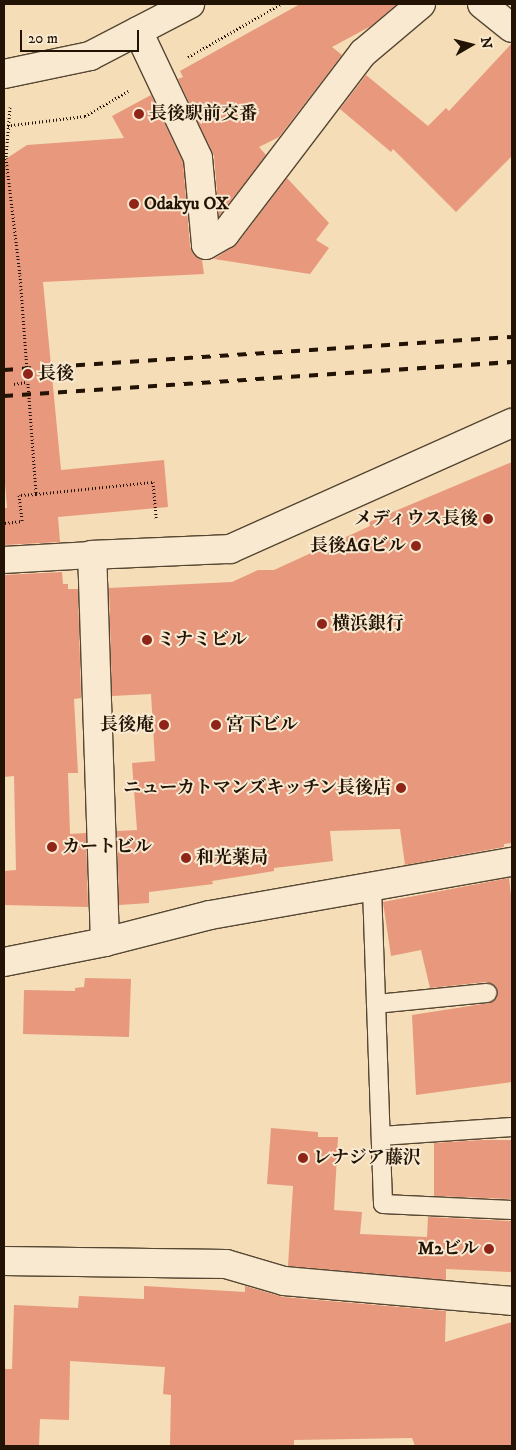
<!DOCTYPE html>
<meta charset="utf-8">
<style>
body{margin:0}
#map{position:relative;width:516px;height:1450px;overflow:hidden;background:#f4ddb7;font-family:"IM FELL DW Pica","Noto Serif JP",serif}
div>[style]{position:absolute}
.building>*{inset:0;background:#e7987d}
.path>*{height:3px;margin-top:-1.5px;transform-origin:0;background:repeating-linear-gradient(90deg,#221305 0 1px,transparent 0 3.5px)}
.roads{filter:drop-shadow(1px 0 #564632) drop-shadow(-1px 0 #564632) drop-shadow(0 1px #564632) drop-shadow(0 -1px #564632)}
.service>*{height:18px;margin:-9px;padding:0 9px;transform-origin:9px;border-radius:9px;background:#f8e9d0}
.pedestrian>*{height:26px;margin:-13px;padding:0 13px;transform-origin:13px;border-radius:13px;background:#f8e9d0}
.minor>*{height:28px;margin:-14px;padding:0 14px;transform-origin:14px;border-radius:14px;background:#f8e9d0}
.tertiary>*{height:28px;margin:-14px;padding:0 14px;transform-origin:14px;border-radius:14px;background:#f8e9d0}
.rail>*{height:4px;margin-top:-2px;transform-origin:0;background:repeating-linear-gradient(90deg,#221305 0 9px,transparent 0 18px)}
.path-bridge>*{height:3px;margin-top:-1.5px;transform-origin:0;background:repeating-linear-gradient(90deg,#221305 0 1px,transparent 0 3.5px)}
.dots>*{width:14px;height:14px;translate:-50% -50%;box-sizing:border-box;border:2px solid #f8e9d0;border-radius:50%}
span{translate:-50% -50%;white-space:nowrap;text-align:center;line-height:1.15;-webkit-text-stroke:4px #f8e9d0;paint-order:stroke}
.poi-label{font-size:18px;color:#221305;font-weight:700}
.left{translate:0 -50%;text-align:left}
.right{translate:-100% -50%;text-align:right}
.frame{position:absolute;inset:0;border:5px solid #221305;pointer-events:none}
.north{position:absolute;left:446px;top:20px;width:50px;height:50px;-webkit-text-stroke:4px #f8e9d0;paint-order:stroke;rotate:82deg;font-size:14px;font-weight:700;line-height:20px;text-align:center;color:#221305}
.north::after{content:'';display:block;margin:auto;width:18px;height:22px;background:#221305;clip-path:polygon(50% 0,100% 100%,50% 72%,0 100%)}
.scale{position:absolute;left:20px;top:30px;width:119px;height:22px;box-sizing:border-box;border:2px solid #221305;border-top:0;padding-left:6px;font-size:15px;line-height:18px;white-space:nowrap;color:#221305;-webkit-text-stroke:4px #f8e9d0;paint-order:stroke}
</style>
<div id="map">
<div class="building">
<div style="clip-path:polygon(300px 4px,397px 4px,371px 26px,332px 47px,342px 55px,279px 137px,259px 147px,266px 155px,219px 216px,214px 156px,178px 79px,183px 77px,180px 71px)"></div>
<div style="clip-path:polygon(512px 43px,512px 156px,456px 212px,393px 149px,391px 152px,340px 109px,366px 75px,428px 126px,446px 108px,449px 111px)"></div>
<div style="clip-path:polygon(151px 95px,183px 162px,190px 246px,193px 254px,202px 260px,204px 274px,43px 282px,61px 470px,164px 460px,168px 507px,58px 517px,60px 542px,4px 545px,4px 508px,7px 508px,4px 471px,4px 160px,27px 145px,124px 138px,112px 116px)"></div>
<div style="clip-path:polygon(287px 178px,329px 223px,316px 240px,329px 248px,310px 274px,214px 259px,237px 244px)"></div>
<div style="clip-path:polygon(512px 462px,512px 843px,504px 844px,504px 847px,405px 865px,400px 829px,330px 831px,333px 861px,274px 868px,274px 871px,212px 881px,213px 884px,149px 892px,149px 903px,119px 905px,117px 831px,137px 830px,132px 763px,155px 761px,151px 694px,112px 696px,109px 588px,232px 582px,258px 570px,274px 570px,370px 526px,369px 522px)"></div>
<div style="clip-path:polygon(62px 572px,63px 584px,68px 584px,68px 589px,78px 589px,81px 698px,74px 699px,78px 773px,68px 773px,70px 834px,86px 833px,88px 907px,4px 905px,4px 871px,16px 870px,14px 776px,4px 777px,4px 575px)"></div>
<div style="clip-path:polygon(509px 878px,512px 904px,512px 1082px,416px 1095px,412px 1015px,489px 1003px,496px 998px,497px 991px,492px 984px,486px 982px,430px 988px,421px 950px,391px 956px,383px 902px)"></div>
<div style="clip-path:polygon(85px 978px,131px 979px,129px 1037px,23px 1034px,24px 990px,75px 991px,75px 988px,84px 987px)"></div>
<div style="clip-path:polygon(271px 1128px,318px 1132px,318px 1137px,338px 1137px,334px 1210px,362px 1212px,360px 1234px,427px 1237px,428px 1217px,512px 1221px,512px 1272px,446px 1269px,446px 1280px,288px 1266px,293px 1186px,267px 1184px)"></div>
<div style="clip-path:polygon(482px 1140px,512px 1140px,512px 1199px,434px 1196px,434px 1143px)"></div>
<div style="clip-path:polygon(144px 1286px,245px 1292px,245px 1286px,283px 1297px,446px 1311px,445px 1342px,512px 1322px,512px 1446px,415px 1446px,412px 1438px,294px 1440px,294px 1446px,170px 1446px,171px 1395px,163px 1394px,165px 1367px,70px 1361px,69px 1420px,40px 1419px,39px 1446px,4px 1446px,4px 1369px,12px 1369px,14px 1305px,78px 1308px,79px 1296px,144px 1299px)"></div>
</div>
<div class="path">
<div style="left:188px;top:57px;width:107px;rotate:-29.7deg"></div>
<div style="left:10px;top:107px;width:51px;rotate:94.5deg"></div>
<div style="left:6px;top:158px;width:118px;rotate:83.2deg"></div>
<div style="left:4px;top:126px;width:82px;rotate:-7deg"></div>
<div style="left:85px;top:116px;width:50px;rotate:-30.2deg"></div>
<div style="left:14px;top:384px;width:13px;rotate:-9deg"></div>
<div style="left:36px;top:494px;width:118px;rotate:-5.9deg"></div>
<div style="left:153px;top:482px;width:37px;rotate:85deg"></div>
<div style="left:5px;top:523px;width:17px;rotate:-7deg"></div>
</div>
<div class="roads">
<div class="service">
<div style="left:372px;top:888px;width:316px;rotate:88deg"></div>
<div style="left:383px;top:1204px;width:129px;rotate:2.7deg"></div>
<div style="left:376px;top:1004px;width:112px;rotate:-5.7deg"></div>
<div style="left:381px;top:1136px;width:131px;rotate:-3.9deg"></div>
</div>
<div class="pedestrian">
<div style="left:4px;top:560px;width:88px;rotate:-3.3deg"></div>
</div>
<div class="minor">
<div style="left:138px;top:31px;width:140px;rotate:64.7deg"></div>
<div style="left:198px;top:158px;width:87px;rotate:84.7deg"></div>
<div style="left:206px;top:245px;width:22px;rotate:-30deg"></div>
<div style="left:225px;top:234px;width:228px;rotate:-52.7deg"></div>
<div style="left:363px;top:53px;width:76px;rotate:-40.2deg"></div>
<div style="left:105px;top:942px;width:387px;rotate:-91.9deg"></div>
<div style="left:92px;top:555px;width:138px;rotate:-2.5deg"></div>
<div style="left:230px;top:549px;width:309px;rotate:-24.1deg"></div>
<div style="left:4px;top:1261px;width:222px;rotate:0.8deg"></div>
<div style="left:226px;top:1264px;width:60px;rotate:16.3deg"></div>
<div style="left:284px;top:1281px;width:229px;rotate:5deg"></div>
</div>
<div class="tertiary">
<div style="left:482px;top:4px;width:38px;rotate:39deg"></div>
<div style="left:4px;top:74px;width:88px;rotate:-11.8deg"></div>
<div style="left:90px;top:56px;width:113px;rotate:-27.5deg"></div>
<div style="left:4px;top:962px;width:103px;rotate:-11.2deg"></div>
<div style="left:105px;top:942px;width:108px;rotate:-14.4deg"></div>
<div style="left:210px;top:915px;width:307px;rotate:-10deg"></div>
</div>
</div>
<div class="rail">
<div style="left:4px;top:370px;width:509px;rotate:-3.72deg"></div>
<div style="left:4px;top:396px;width:509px;rotate:-3.83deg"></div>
</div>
<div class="path-bridge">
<div style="left:20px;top:275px;width:220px;rotate:85.8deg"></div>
<div style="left:36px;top:494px;width:17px;rotate:177deg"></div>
<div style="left:19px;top:495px;width:26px;rotate:83deg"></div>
</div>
<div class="dots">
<div style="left:139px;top:114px;background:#8f2418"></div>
<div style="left:134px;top:204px;background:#8f2418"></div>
<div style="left:28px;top:374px;background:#8f2418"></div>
<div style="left:488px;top:519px;background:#8f2418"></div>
<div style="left:416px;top:546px;background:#8f2418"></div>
<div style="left:322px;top:624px;background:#8f2418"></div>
<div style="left:147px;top:640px;background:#8f2418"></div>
<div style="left:164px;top:725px;background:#8f2418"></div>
<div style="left:216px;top:725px;background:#8f2418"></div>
<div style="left:401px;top:788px;background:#8f2418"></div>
<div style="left:52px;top:847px;background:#8f2418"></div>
<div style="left:186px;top:858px;background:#8f2418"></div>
<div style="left:303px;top:1158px;background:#8f2418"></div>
<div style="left:489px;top:1249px;background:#8f2418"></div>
</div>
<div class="poi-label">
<span class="left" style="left:149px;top:114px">長後駅前交番</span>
<span class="left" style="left:144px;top:204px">Odakyu OX</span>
<span class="left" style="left:38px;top:374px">長後</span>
<span class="right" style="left:478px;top:519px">メディウス長後</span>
<span class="right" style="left:406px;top:546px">長後AGビル</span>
<span class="left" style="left:332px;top:624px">横浜銀行</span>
<span class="left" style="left:157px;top:640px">ミナミビル</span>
<span class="right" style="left:154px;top:725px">長後庵</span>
<span class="left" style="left:226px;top:725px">宮下ビル</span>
<span class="right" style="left:391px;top:788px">ニューカトマンズキッチン長後店</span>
<span class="left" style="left:62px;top:847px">カートビル</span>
<span class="left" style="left:196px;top:858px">和光薬局</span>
<span class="left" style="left:313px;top:1158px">レナジア藤沢</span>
<span class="right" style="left:479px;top:1249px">M2ビル</span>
</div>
<div class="frame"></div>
<div class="north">N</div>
<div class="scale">20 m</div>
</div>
